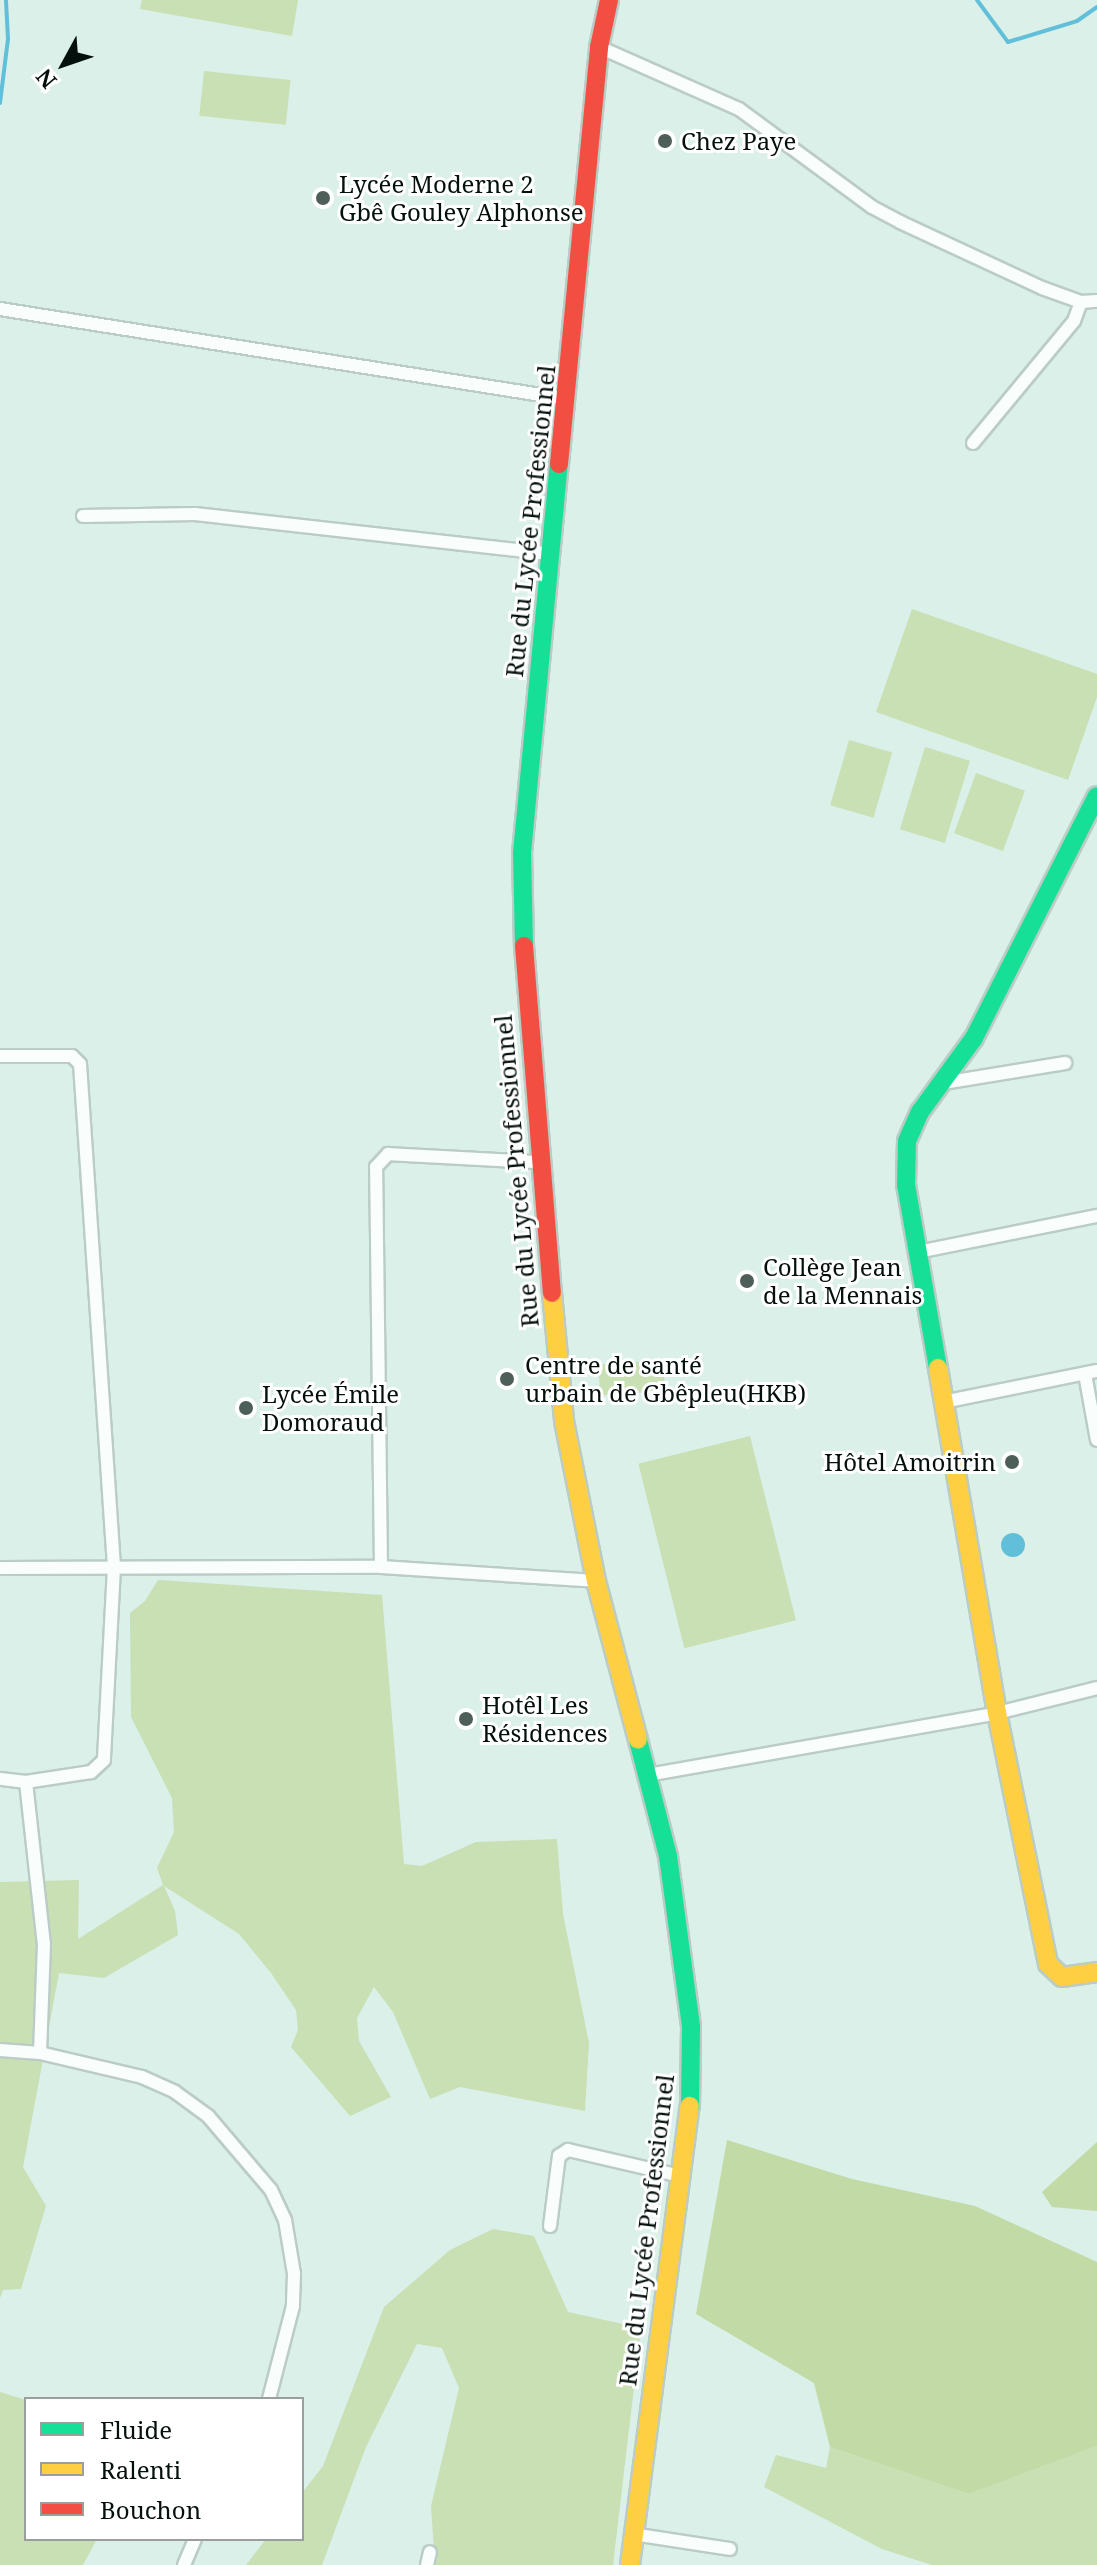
<!DOCTYPE html>
<meta charset="utf-8">
<style>
body{margin:0}
#map{position:relative;width:1097px;height:2565px;overflow:hidden;background:#daf0e8;font-family:"Noto Serif",serif}
div>[style]{position:absolute}
.green>*{inset:0;background:#c9dfb4;transform-origin:0 0}
.forest>*{inset:0;background:#c2daa5}
.water>*{inset:0;background:#62bfd9}
.round{border-radius:50%}
.stream>*{height:4px;margin:-2px;padding:0 2px;transform-origin:2px;border-radius:2px;background:#62bfd9}
.roads{filter:drop-shadow(2px 0 #baccc5) drop-shadow(-2px 0 #baccc5) drop-shadow(0 2px #baccc5) drop-shadow(0 -2px #baccc5)}
.street>*{height:12px;margin:-6px;padding:0 6px;transform-origin:6px;border-radius:6px;background:#f9fdfc}
.fast>*{height:18px;margin:-9px;padding:0 9px;transform-origin:9px;border-radius:9px;background:#16e098}
.slow>*{height:18px;margin:-9px;padding:0 9px;transform-origin:9px;border-radius:9px;background:#ffcf43}
.jam>*{height:18px;margin:-9px;padding:0 9px;transform-origin:9px;border-radius:9px;background:#f24e42}
.dots>*{width:22px;height:22px;translate:-50% -50%;box-sizing:border-box;border:4px solid #fff;border-radius:50%}
span{translate:-50% -50%;white-space:nowrap;text-align:center;line-height:1.15;-webkit-text-stroke:6px #fff;paint-order:stroke}
.poi-label{font-size:24px;color:#03100c}
.left{translate:0 -50%;text-align:left}
.right{translate:-100% -50%;text-align:right}
.street-label{font-size:24px;color:#03100c}
.legend{position:absolute;left:24px;top:2397px;width:280px;height:144px;box-sizing:border-box;background:#fff;border:2px solid #9a9f9e;margin:0;padding:10px 14px;list-style:none;font-size:24px;color:#03100c}
.legend li{display:flex;align-items:center;gap:16px;height:40px}
.legend b{width:40px;border:2px solid #9a9f9e}
.north{position:absolute;left:24px;top:24px;width:80px;height:80px;-webkit-text-stroke:6px #fff;paint-order:stroke;rotate:230deg;font-size:22px;font-weight:700;line-height:32px;text-align:center;color:#03100c}
.north::after{content:'';display:block;margin:auto;width:28px;height:36px;background:#03100c;clip-path:polygon(50% 0,100% 100%,50% 72%,0 100%)}
</style>
<div id="map">
<div class="green">
<div style="clip-path:polygon(142px 0,298px 0,292px 36px,140px 9px)"></div>
<div style="left:204px;top:71px;width:87px;height:45px;rotate:6deg"></div>
<div style="clip-path:polygon(912px 609px,1097px 674px,1097px 697px,1068px 780px,876px 712px)"></div>
<div style="left:849px;top:740px;width:45px;height:68px;rotate:16deg"></div>
<div style="left:925px;top:747px;width:47px;height:86px;rotate:17deg"></div>
<div style="left:976px;top:773px;width:52px;height:64px;rotate:20deg"></div>
<div style="left:663px;top:1360px;width:31px;height:65px;rotate:86deg"></div>
<div style="left:750px;top:1436px;width:190px;height:115px;rotate:76deg"></div>
<div style="clip-path:polygon(158px 1580px,382px 1595px,404px 1864px,422px 1866px,476px 1842px,557px 1839px,563px 1914px,589px 2043px,585px 2111px,460px 2087px,430px 2099px,393px 2012px,374px 1987px,357px 2018px,359px 2041px,391px 2097px,350px 2116px,291px 2047px,298px 2030px,296px 2010px,271px 1973px,239px 1934px,164px 1886px,175px 1911px,178px 1935px,104px 1978px,59px 1973px,23px 2167px,46px 2206px,21px 2289px,3px 2290px,0 2298px,0 1882px,79px 1880px,78px 1939px,163px 1885px,157px 1868px,174px 1832px,172px 1798px,131px 1717px,130px 1613px,145px 1601px)"></div>
<div style="clip-path:polygon(493px 2229px,534px 2236px,568px 2312px,641px 2328px,613px 2565px,435px 2565px,431px 2506px,459px 2388px,442px 2348px,417px 2344px,366px 2447px,322px 2565px,246px 2565px,266px 2539px,302px 2539px,302px 2493px,323px 2466px,384px 2307px,450px 2250px)"></div>
<div style="clip-path:polygon(0 2392px,26px 2400px,26px 2539px,97px 2539px,83px 2565px,0 2565px)"></div>
<div style="clip-path:polygon(1097px 2446px,1097px 2565px,932px 2565px,882px 2549px,764px 2487px,776px 2455px,826px 2468px,830px 2447px,969px 2494px)"></div>
</div>
<div class="forest">
<div style="clip-path:polygon(727px 2140px,852px 2179px,975px 2206px,1097px 2262px,1097px 2446px,969px 2494px,830px 2447px,814px 2383px,696px 2314px)"></div>
<div style="clip-path:polygon(1097px 2142px,1097px 2211px,1052px 2207px,1042px 2192px)"></div>
</div>
<div class="water">
<div class="round" style="left:1001px;top:1533px;width:24px;height:24px"></div>
</div>
<div class="stream">
<div style="left:977px;top:0;width:52px;rotate:53.6deg"></div>
<div style="left:1008px;top:42px;width:72px;rotate:-16.9deg"></div>
<div style="left:1077px;top:21px;width:24px;rotate:-35deg"></div>
<div style="left:0;top:103px;width:64px;rotate:-82.9deg"></div>
<div style="left:8px;top:39px;width:39px;rotate:-93deg"></div>
</div>
<div class="roads">
<div class="street">
<div style="left:599px;top:47px;width:153px;rotate:23.9deg"></div>
<div style="left:739px;top:109px;width:165px;rotate:36.4deg"></div>
<div style="left:872px;top:207px;width:32px;rotate:28deg"></div>
<div style="left:900px;top:222px;width:157px;rotate:24.9deg"></div>
<div style="left:1042px;top:288px;width:41px;rotate:19.7deg"></div>
<div style="left:1081px;top:302px;width:16px;rotate:-4deg"></div>
<div style="left:0;top:309px;width:573px;rotate:9.03deg"></div>
<div style="left:973px;top:443px;width:158px;rotate:-50.4deg"></div>
<div style="left:1074px;top:321px;width:20px;rotate:-70deg"></div>
<div style="left:83px;top:516px;width:112px;rotate:-1deg"></div>
<div style="left:195px;top:514px;width:348px;rotate:6.4deg"></div>
<div style="left:541px;top:553px;width:12px;rotate:-14deg"></div>
<div style="left:0;top:1056px;width:72px"></div>
<div style="left:72px;top:1056px;width:11px;rotate:45deg"></div>
<div style="left:80px;top:1064px;width:504px;rotate:86.13deg"></div>
<div style="left:114px;top:1567px;width:193px;rotate:93deg"></div>
<div style="left:104px;top:1760px;width:18px;rotate:137deg"></div>
<div style="left:91px;top:1772px;width:66px;rotate:171.3deg"></div>
<div style="left:26px;top:1782px;width:26px;rotate:-173deg"></div>
<div style="left:943px;top:1083px;width:124px;rotate:-9.3deg"></div>
<div style="left:918px;top:1252px;width:183px;rotate:-11.4deg"></div>
<div style="left:1085px;top:1374px;width:67px;rotate:79.7deg"></div>
<div style="left:943px;top:1402px;width:157px;rotate:-11.4deg"></div>
<div style="left:381px;top:1567px;width:400px;rotate:-90.7deg"></div>
<div style="left:376px;top:1167px;width:18px;rotate:-47deg"></div>
<div style="left:388px;top:1154px;width:150px;rotate:3.1deg"></div>
<div style="left:0;top:1568px;width:381px;rotate:-0.2deg"></div>
<div style="left:381px;top:1567px;width:215px;rotate:3.7deg"></div>
<div style="left:647px;top:1775px;width:355px;rotate:-10deg"></div>
<div style="left:997px;top:1713px;width:103px;rotate:-14deg"></div>
<div style="left:26px;top:1782px;width:163px;rotate:83.7deg"></div>
<div style="left:44px;top:1944px;width:109px;rotate:92.1deg"></div>
<div style="left:40px;top:2053px;width:105px;rotate:13.2deg"></div>
<div style="left:142px;top:2077px;width:36px;rotate:24deg"></div>
<div style="left:175px;top:2092px;width:41px;rotate:36deg"></div>
<div style="left:208px;top:2116px;width:97px;rotate:49.6deg"></div>
<div style="left:271px;top:2190px;width:33px;rotate:65deg"></div>
<div style="left:285px;top:2220px;width:55px;rotate:80.5deg"></div>
<div style="left:294px;top:2274px;width:32px;rotate:92deg"></div>
<div style="left:293px;top:2306px;width:96px;rotate:104.5deg"></div>
<div style="left:0;top:2050px;width:40px;rotate:4.3deg"></div>
<div style="left:550px;top:2226px;width:71px;rotate:-82.7deg"></div>
<div style="left:559px;top:2156px;width:11px;rotate:-34deg"></div>
<div style="left:568px;top:2150px;width:116px;rotate:13deg"></div>
<div style="left:633px;top:2534px;width:98px;rotate:8.8deg"></div>
<div style="left:184px;top:2565px;width:28px;rotate:-67deg"></div>
<div style="left:427px;top:2565px;width:13px;rotate:-77deg"></div>
</div>
<div class="fast">
<div style="left:524px;top:946px;width:93px;rotate:-91.2deg"></div>
<div style="left:522px;top:853px;width:391px;rotate:-84.6deg"></div>
<div style="left:938px;top:1368px;width:186px;rotate:-99.9deg"></div>
<div style="left:906px;top:1185px;width:44px;rotate:-88.7deg"></div>
<div style="left:907px;top:1141px;width:32px;rotate:-66deg"></div>
<div style="left:920px;top:1112px;width:92px;rotate:-53.9deg"></div>
<div style="left:974px;top:1038px;width:271px;rotate:-63.1deg"></div>
<div style="left:638px;top:1740px;width:120px;rotate:75.5deg"></div>
<div style="left:668px;top:1856px;width:173px;rotate:82.3deg"></div>
<div style="left:691px;top:2027px;width:79px;rotate:90.7deg"></div>
</div>
<div class="slow">
<div style="left:552px;top:1293px;width:129px;rotate:84.6deg"></div>
<div style="left:564px;top:1421px;width:163px;rotate:78.7deg"></div>
<div style="left:596px;top:1581px;width:164px;rotate:75.2deg"></div>
<div style="left:938px;top:1368px;width:350px;rotate:80.3deg"></div>
<div style="left:997px;top:1713px;width:256px;rotate:78.5deg"></div>
<div style="left:1048px;top:1964px;width:19px;rotate:43deg"></div>
<div style="left:1062px;top:1977px;width:35px;rotate:-8deg"></div>
<div style="left:630px;top:2565px;width:463px;rotate:-82.6deg"></div>
</div>
<div class="jam">
<div style="left:559px;top:464px;width:419px;rotate:-84.5deg"></div>
<div style="left:599px;top:47px;width:48px;rotate:-78deg"></div>
<div style="left:524px;top:946px;width:348px;rotate:85.4deg"></div>
</div>
</div>
<div class="dots">
<div style="left:665px;top:141px;background:#4e5e59"></div>
<div style="left:323px;top:198px;background:#4e5e59"></div>
<div style="left:747px;top:1281px;background:#4e5e59"></div>
<div style="left:507px;top:1379px;background:#4e5e59"></div>
<div style="left:246px;top:1408px;background:#4e5e59"></div>
<div style="left:1012px;top:1462px;background:#4e5e59"></div>
<div style="left:466px;top:1719px;background:#4e5e59"></div>
</div>
<div class="poi-label">
<span class="left" style="left:681px;top:141px">Chez Paye</span>
<span class="left" style="left:339px;top:198px">Lycée Moderne 2<br>Gbê Gouley Alphonse</span>
<span class="left" style="left:763px;top:1281px">Collège Jean<br>de la Mennais</span>
<span class="left" style="left:525px;top:1379px">Centre de santé<br>urbain de Gbêpleu(HKB)</span>
<span class="left" style="left:262px;top:1408px">Lycée Émile<br>Domoraud</span>
<span class="right" style="left:996px;top:1462px">Hôtel Amoitrin</span>
<span class="left" style="left:482px;top:1719px">Hotêl Les<br>Résidences</span>
</div>
<div class="street-label">
<span style="left:530px;top:521px;rotate:-84deg">Rue du Lycée Professionnel</span>
<span style="left:516px;top:1171px;rotate:-95deg">Rue du Lycée Professionnel</span>
<span style="left:646px;top:2230px;rotate:-83deg">Rue du Lycée Professionnel</span>
</div>
<ul class="legend">
<li><b style="height:10px;background:#16e098"></b>Fluide</li>
<li><b style="height:10px;background:#ffcf43"></b>Ralenti</li>
<li><b style="height:10px;background:#f24e42"></b>Bouchon</li>
</ul>
<div class="north">N</div>
</div>
